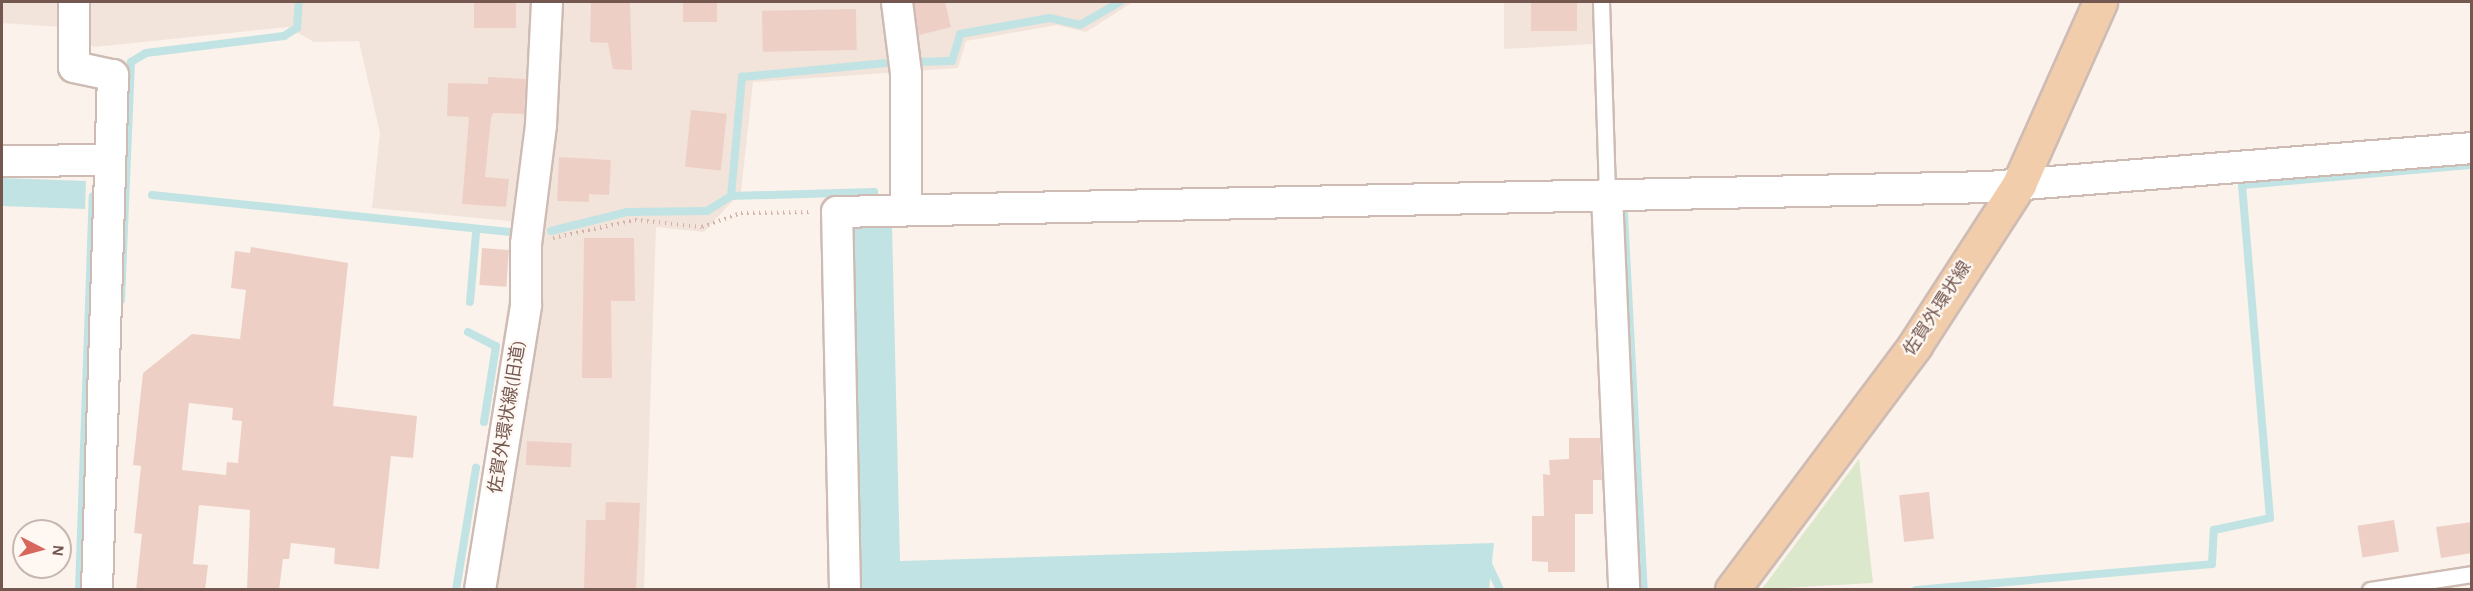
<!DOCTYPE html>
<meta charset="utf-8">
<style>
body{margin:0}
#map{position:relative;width:2473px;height:591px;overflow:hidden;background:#fbf2eb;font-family:"Alegreya Sans","Noto Sans JP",sans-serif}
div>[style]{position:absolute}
.residential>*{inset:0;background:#f2e4da}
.green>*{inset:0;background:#dbe8cb}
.water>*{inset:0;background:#c1e3e3;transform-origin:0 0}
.stream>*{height:8px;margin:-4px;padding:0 4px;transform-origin:4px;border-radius:4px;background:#c1e3e3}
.building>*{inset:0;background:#eecfc6;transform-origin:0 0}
.path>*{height:4px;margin-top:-2px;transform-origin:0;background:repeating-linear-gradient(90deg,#d3b2a8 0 1.5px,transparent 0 6px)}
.roads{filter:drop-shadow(2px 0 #cebcb4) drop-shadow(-2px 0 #cebcb4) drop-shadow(0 2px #cebcb4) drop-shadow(0 -2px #cebcb4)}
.service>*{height:15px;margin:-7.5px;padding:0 7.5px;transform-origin:7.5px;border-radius:7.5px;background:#fff}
.minor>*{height:30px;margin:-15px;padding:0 15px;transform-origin:15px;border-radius:15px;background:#fff}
.primary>*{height:33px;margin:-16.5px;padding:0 16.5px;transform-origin:16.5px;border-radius:16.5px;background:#f2cdab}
span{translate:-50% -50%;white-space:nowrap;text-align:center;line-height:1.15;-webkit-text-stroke:4.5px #fef7f2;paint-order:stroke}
.street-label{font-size:18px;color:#745850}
.frame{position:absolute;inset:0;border:3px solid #745850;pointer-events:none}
.north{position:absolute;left:12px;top:519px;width:60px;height:60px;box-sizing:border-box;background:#fef7f2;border:2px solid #c7b7b1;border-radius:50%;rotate:96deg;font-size:16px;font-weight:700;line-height:24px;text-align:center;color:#745850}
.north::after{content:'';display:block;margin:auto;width:21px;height:27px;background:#d8665d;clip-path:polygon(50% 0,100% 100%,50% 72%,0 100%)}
</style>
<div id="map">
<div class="residential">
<div style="clip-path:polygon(2px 2px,1133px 2px,1086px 32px,1057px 25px,966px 41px,958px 68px,753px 82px,741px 192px,704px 232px,656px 227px,644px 590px,466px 589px,520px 222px,372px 208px,380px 133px,359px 41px,314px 42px,288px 27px,94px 47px,62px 27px,2px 23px)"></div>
<div style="clip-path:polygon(1504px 2px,1610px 2px,1593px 44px,1504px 49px)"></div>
</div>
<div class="green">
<div style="clip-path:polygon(1859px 459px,1873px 583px,1762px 589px)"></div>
</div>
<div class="water">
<div style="left:86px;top:181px;width:28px;height:84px;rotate:92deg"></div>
<div style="clip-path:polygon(852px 222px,892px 225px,900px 561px,1494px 543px,1489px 589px,859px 589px)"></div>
</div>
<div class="stream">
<div style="left:911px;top:62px;width:41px;rotate:-1.4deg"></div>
<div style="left:952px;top:61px;width:28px;rotate:-73deg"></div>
<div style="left:960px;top:34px;width:91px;rotate:-10.1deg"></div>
<div style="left:1050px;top:18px;width:31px;rotate:13deg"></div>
<div style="left:1080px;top:25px;width:46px;rotate:-29.9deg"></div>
<div style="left:152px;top:195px;width:360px;rotate:5.9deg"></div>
<div style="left:731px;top:196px;width:143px;rotate:-1.6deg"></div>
<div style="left:874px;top:192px;width:12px;rotate:95deg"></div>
<div style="left:1624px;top:214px;width:377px;rotate:87deg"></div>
<div style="left:551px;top:231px;width:78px;rotate:-14deg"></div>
<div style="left:627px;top:212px;width:80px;rotate:-0.7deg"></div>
<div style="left:707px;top:211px;width:28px;rotate:-32deg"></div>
<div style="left:731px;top:196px;width:120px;rotate:-84.7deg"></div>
<div style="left:742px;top:77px;width:158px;rotate:-5.5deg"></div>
<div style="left:121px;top:300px;width:238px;rotate:-87.6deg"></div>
<div style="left:131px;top:62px;width:17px;rotate:-31deg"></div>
<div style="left:146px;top:53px;width:139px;rotate:-7deg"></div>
<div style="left:284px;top:36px;width:15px;rotate:-32deg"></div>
<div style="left:297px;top:28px;width:26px;rotate:-86deg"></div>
<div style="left:470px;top:302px;width:69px;rotate:-85deg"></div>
<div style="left:468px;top:332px;width:31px;rotate:27deg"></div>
<div style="left:496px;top:346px;width:77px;rotate:99deg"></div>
<div style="left:1488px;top:564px;width:29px;rotate:65deg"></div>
<div style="left:79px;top:590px;width:394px;rotate:-88deg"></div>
<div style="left:456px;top:590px;width:124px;rotate:-80.7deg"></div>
<div style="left:1916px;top:590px;width:297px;rotate:-5deg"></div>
<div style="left:2212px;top:564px;width:34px;rotate:-87deg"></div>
<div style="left:2214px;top:530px;width:57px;rotate:-12.1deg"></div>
<div style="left:2270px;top:518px;width:334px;rotate:-94.8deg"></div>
<div style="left:2242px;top:185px;width:231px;rotate:-5deg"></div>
</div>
<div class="building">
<div style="left:474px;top:2px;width:42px;height:26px"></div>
<div style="clip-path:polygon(591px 2px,630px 2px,632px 70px,613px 69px,608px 43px,590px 42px)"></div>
<div style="left:683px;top:2px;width:34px;height:20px"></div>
<div style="clip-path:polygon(914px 2px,945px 2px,951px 27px,919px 35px)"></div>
<div style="left:1531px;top:2px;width:46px;height:29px"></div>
<div style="left:856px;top:9px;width:41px;height:94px;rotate:89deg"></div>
<div style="clip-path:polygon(488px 77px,526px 79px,524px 114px,493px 113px,491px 118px,485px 177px,509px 179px,506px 207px,462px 204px,469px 117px,447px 116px,448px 83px,488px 84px)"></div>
<div style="left:691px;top:110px;width:36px;height:57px;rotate:6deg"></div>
<div style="clip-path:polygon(559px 157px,611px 160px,609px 195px,589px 194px,589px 202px,557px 201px)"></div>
<div style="clip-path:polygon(584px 238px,634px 238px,635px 301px,611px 301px,612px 378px,582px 378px)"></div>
<div style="clip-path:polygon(evenodd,251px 247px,348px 263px,333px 406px,417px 416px,413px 458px,391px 456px,379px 569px,334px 564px,335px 548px,291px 543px,289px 559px,283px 559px,279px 590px,247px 590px,250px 510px,199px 505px,193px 564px,208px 565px,205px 590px,136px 590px,142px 534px,134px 533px,141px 466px,133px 465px,143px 373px,192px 334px,240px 339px,246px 290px,231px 288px,235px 251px,250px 253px,251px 247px,189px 403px,233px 408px,232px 420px,242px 421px,238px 463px,227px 462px,226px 475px,182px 470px,189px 403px)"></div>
<div style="left:482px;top:248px;width:27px;height:37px;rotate:4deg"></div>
<div style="clip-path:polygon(1569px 438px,1600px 438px,1602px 480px,1593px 480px,1593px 514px,1575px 514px,1575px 572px,1548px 572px,1548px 562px,1532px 561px,1532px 516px,1544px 516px,1543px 474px,1550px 475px,1549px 460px,1569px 459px)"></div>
<div style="left:527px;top:441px;width:45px;height:24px;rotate:3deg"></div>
<div style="left:1929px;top:492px;width:47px;height:30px;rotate:84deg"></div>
<div style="clip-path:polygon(606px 502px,640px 503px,636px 590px,584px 588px,586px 520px,605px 520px)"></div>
<div style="left:2394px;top:520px;width:32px;height:37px;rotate:81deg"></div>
<div style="clip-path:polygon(2472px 522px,2472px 553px,2441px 558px,2436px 527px)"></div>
</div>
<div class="path">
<div style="left:553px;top:238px;width:84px;rotate:-12.4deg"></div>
<div style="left:635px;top:220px;width:67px;rotate:6deg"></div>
<div style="left:702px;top:227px;width:41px;rotate:-19.7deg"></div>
<div style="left:741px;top:213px;width:70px;rotate:-0.8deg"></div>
</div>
<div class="roads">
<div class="service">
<div style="left:1601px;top:2px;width:193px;rotate:88.2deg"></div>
<div style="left:2370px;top:590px;width:103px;rotate:-8.9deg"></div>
</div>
<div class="minor">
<div style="left:74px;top:2px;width:65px;rotate:90deg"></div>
<div style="left:74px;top:67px;width:40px;rotate:12deg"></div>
<div style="left:113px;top:75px;width:515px;rotate:91.78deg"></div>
<div style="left:897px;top:2px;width:72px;rotate:82.8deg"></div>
<div style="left:906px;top:73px;width:136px;rotate:90deg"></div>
<div style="left:2px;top:161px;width:108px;rotate:-0.5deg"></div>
<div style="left:1607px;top:195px;width:395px;rotate:87.5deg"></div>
<div style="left:480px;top:590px;width:289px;rotate:-80.8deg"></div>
<div style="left:526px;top:305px;width:61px;rotate:-90deg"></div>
<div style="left:526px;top:244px;width:120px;rotate:-82.8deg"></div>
<div style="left:541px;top:125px;width:123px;rotate:-87.2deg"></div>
<div style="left:845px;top:590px;width:378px;rotate:-91.2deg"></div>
<div style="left:837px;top:212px;width:1151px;rotate:-1.24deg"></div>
<div style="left:1988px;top:187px;width:486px;rotate:-4.6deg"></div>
</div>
<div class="primary">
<div style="left:1732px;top:590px;width:306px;rotate:-53.2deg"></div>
<div style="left:1915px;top:345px;width:192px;rotate:-57.1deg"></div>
<div style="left:2019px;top:184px;width:199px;rotate:-66deg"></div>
</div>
</div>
<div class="street-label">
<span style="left:1938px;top:309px;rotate:-57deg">佐賀外環状線</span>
<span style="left:508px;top:417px;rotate:-81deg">佐賀外環状線(旧道)</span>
</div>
<div class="frame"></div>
<div class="north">N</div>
</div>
